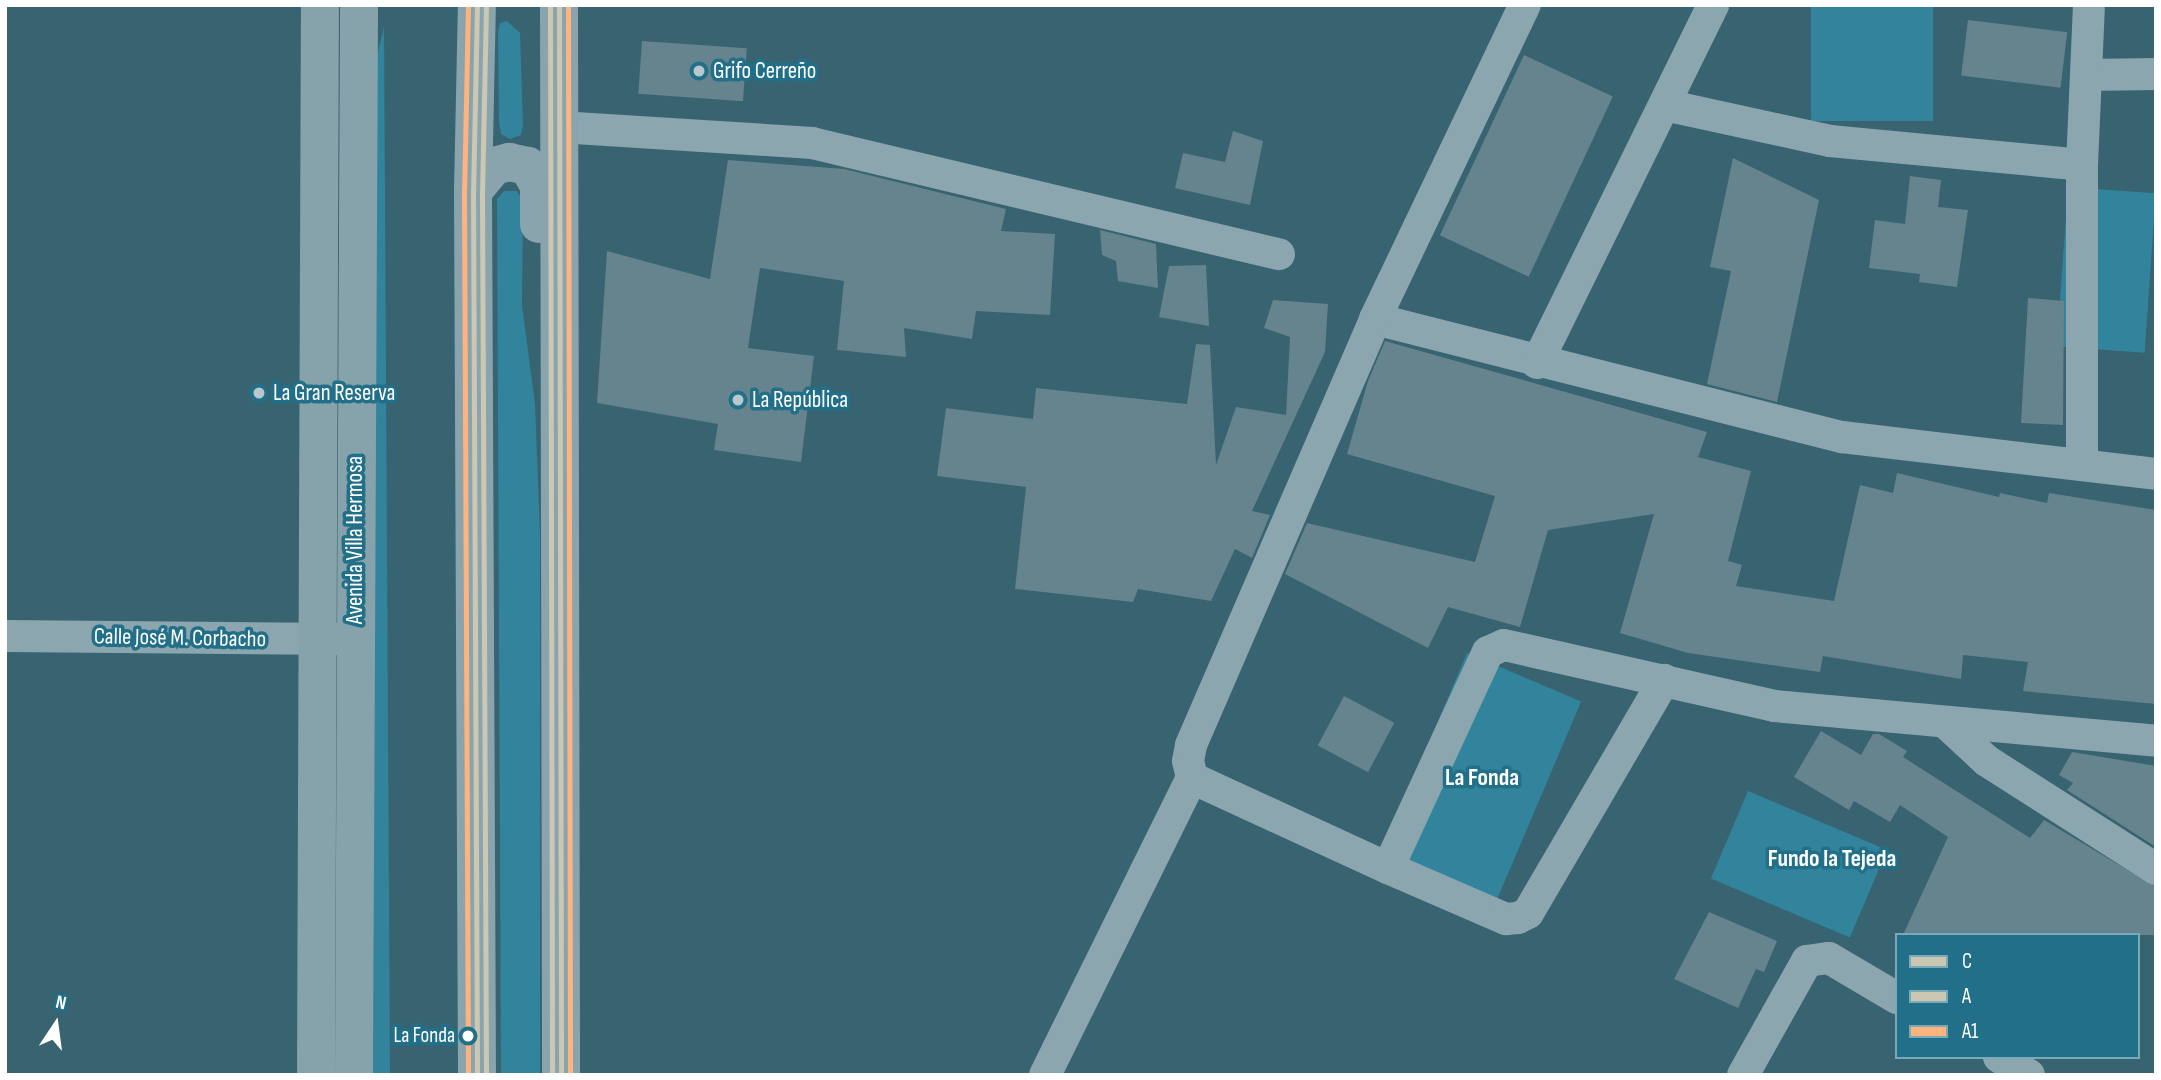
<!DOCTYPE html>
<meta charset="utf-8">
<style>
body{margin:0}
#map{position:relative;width:2161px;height:1080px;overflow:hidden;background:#386371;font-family:"Sofia Sans Condensed",sans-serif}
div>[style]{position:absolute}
.green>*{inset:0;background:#32849d;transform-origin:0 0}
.building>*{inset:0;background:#65848e;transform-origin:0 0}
.street>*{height:32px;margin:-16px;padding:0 16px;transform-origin:16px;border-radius:16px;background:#8ba6af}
.secondary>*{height:38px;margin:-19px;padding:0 19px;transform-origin:19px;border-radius:19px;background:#86a2aa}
.primary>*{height:38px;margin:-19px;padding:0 19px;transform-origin:19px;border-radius:19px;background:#8aa4ad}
.bus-1>*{height:5px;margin:-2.5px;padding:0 2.5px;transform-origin:2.5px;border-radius:2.5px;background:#ccc7b3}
.bus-2>*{height:5px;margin:-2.5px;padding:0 2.5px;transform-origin:2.5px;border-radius:2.5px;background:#ccc7b3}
.bus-3>*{height:5px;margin:-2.5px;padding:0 2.5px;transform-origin:2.5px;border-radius:2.5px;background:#ffb480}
.dots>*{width:19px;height:19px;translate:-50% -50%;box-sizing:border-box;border:4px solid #216f88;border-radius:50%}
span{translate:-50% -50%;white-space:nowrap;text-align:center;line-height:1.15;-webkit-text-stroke:7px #216f88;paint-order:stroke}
.bus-label{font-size:21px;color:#fff}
.right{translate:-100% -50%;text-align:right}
.poi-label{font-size:23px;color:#fff}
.left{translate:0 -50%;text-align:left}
.street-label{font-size:23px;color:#fff}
.neighbourhood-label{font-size:24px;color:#fff;font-weight:700}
.frame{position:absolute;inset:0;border:7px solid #fff;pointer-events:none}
.legend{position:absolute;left:1895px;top:933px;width:245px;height:126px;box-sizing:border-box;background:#216f88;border:2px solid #7aa9b8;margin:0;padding:9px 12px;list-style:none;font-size:21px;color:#fff}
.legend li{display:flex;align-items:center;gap:14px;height:35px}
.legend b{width:35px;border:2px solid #7aa9b8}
.north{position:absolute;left:21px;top:989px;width:70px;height:70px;-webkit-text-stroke:5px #216f88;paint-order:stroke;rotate:13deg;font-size:19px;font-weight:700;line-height:28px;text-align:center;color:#fff}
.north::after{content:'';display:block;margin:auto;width:24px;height:32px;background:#fff;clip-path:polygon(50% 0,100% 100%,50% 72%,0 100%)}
</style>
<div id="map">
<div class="green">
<div style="left:1811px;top:5px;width:122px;height:116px"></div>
<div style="clip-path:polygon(507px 21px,520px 33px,523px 125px,521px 135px,510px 139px,501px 134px,499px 122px,498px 32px,500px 23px)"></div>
<div style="clip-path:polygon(384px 26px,390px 1075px,373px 1075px,376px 61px)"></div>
<div style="left:2068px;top:187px;width:88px;height:160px;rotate:4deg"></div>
<div style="clip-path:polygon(504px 191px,516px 191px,523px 199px,522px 306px,535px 404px,540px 534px,540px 1075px,501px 1075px,497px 199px)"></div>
<div style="left:1467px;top:653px;width:124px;height:216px;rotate:23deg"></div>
<div style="left:1748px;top:791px;width:151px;height:95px;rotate:23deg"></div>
</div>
<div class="building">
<div style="left:1968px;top:20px;width:100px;height:56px;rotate:7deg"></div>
<div style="left:642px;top:41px;width:105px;height:53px;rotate:4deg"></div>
<div style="left:1524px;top:55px;width:98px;height:199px;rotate:25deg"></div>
<div style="clip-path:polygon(1233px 131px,1263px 141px,1250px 205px,1175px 188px,1183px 153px,1225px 162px)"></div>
<div style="clip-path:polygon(1733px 158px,1819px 200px,1777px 402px,1707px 384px,1731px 271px,1710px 267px)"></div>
<div style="clip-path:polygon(728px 160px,844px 169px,1006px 209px,1001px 231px,1055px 234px,1050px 315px,976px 311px,972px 339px,904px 328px,906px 357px,837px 350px,844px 281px,760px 268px,748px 348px,814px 356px,801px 462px,714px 450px,718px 424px,597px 403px,607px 251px,710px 279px)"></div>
<div style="clip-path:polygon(1910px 176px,1941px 180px,1938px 207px,1968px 210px,1957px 287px,1919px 282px,1920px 274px,1869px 268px,1875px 220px,1905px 224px)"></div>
<div style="clip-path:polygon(1100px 230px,1156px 244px,1158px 288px,1118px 281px,1116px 261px,1102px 255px)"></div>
<div style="clip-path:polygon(1206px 265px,1209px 326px,1159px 317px,1169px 266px)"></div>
<div style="clip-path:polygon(2028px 298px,2064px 301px,2063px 425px,2021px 423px)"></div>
<div style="clip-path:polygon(1273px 300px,1328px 304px,1325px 352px,1252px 511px,1270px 515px,1252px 558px,1235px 549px,1211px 601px,1138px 589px,1133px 602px,1015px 589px,1026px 487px,937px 476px,946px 408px,1033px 419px,1036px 388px,1187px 404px,1196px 344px,1210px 345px,1216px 465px,1236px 407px,1286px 415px,1290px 337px,1264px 328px)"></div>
<div style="clip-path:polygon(1385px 341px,1707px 432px,1698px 457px,1751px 471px,1728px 561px,1742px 565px,1736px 586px,1834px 601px,1860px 485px,1893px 493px,1897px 473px,1999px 497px,2000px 493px,2047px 503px,2049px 493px,2156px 510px,2156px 704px,2023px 691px,2028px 662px,1963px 655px,1961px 679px,1823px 656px,1820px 672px,1688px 653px,1620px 633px,1654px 514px,1548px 530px,1520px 627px,1448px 607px,1428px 648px,1285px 574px,1307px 523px,1475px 562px,1495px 496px,1347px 454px,1368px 381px)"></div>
<div style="left:1344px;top:696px;width:57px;height:56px;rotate:28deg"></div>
<div style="clip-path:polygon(1821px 731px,1861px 755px,1873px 734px,1879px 734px,1907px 751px,1903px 757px,2030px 838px,2044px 820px,2156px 887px,2156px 935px,1903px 935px,1948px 837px,1900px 805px,1890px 822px,1854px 801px,1849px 810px,1794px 777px)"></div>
<div style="clip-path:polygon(2072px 752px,2156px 766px,2156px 847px,2067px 790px,2073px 783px,2059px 775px)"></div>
<div style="clip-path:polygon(1709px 912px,1777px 941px,1764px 972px,1756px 969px,1738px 1008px,1674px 979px)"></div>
</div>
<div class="street">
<div style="left:2086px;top:75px;width:70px;rotate:-0.8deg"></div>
<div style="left:1665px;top:105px;width:169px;rotate:12.3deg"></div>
<div style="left:1830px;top:141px;width:253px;rotate:5.4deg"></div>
<div style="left:559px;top:127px;width:254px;rotate:3.6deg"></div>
<div style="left:812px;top:143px;width:480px;rotate:13.4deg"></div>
<div style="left:1375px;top:319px;width:482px;rotate:14.2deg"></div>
<div style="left:1842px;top:437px;width:316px;rotate:6.7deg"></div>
<div style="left:1537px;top:363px;width:399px;rotate:-63.8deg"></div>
<div style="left:2082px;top:462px;width:297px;rotate:-90deg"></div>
<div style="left:2082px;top:165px;width:160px;rotate:-87.5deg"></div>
<div style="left:5px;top:636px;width:335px;rotate:0.5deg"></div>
<div style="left:1947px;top:724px;width:54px;rotate:42.8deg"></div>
<div style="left:1987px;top:761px;width:201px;rotate:32.6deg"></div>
<div style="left:1192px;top:778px;width:216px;rotate:24.7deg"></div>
<div style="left:1388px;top:868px;width:129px;rotate:23.4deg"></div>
<div style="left:1506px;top:919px;width:12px;rotate:-5deg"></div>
<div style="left:1518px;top:918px;width:11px;rotate:-27deg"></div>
<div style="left:1528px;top:913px;width:270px;rotate:-59.7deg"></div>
<div style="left:1388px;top:868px;width:238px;rotate:-65.2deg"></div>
<div style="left:1488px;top:652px;width:17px;rotate:-24deg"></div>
<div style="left:1504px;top:645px;width:277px;rotate:12.7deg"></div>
<div style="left:1774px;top:706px;width:384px;rotate:5.2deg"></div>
<div style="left:1999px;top:1057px;width:35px;rotate:31deg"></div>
<div style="left:1045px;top:1075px;width:331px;rotate:-63.7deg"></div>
<div style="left:1192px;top:778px;width:17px;rotate:-103deg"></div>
<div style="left:1188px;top:761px;width:16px;rotate:-79deg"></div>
<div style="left:1191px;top:745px;width:464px;rotate:-66.6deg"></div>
<div style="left:1375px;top:319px;width:348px;rotate:-64.5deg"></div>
<div style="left:1743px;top:1075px;width:131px;rotate:-60.7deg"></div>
<div style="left:1807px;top:961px;width:22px;rotate:-8deg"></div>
<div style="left:1829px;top:958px;width:79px;rotate:30.5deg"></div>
</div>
<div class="secondary">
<div style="left:316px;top:1075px;width:1070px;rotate:-89.79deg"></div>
<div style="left:354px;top:1075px;width:1070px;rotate:-89.73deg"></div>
</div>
<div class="primary">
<div style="left:559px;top:5px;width:1070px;rotate:89.89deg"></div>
<div style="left:473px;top:191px;width:33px;rotate:-50deg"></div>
<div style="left:494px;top:166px;width:16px;rotate:-15deg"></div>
<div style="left:509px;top:162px;width:19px;rotate:12deg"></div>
<div style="left:528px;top:166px;width:23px;rotate:61deg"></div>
<div style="left:539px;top:186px;width:38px;rotate:90deg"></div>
<div style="left:477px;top:1075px;width:884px;rotate:-90.26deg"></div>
<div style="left:473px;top:191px;width:186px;rotate:-88.8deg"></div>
</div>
<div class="bus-1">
<div style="left:477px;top:5px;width:186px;rotate:91.2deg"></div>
<div style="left:473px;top:191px;width:884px;rotate:89.74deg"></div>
<div style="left:559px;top:5px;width:1070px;rotate:89.89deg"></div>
</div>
<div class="bus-2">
<div style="left:486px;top:5px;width:186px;rotate:91.2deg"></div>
<div style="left:482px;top:191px;width:884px;rotate:89.74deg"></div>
<div style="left:550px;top:5px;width:1070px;rotate:89.89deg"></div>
</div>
<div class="bus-3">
<div style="left:468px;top:5px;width:186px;rotate:91.2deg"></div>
<div style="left:464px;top:191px;width:884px;rotate:89.74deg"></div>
<div style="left:568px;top:5px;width:1070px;rotate:89.89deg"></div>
</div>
<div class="dots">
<div style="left:699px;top:71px;background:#b9c8cd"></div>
<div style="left:259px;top:393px;background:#b9c8cd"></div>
<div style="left:738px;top:400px;background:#b9c8cd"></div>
<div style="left:468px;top:1036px;background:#fff"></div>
</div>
<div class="bus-label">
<span class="right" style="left:455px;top:1036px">La Fonda</span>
</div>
<div class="poi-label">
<span class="left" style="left:713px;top:71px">Grifo Cerreño</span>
<span class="left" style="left:273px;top:393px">La Gran Reserva</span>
<span class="left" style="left:752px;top:400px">La República</span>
</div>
<div class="street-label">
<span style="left:355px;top:540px;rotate:-90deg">Avenida Villa Hermosa</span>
<span style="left:180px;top:638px;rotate:1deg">Calle José M. Corbacho</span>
</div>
<div class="neighbourhood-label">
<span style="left:1482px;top:778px">La Fonda</span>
<span style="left:1832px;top:859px">Fundo la Tejeda</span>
</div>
<div class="frame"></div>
<ul class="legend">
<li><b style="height:9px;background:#ccc7b3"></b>C</li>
<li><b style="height:9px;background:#ccc7b3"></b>A</li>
<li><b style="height:9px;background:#ffb480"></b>A1</li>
</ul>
<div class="north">N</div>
</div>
